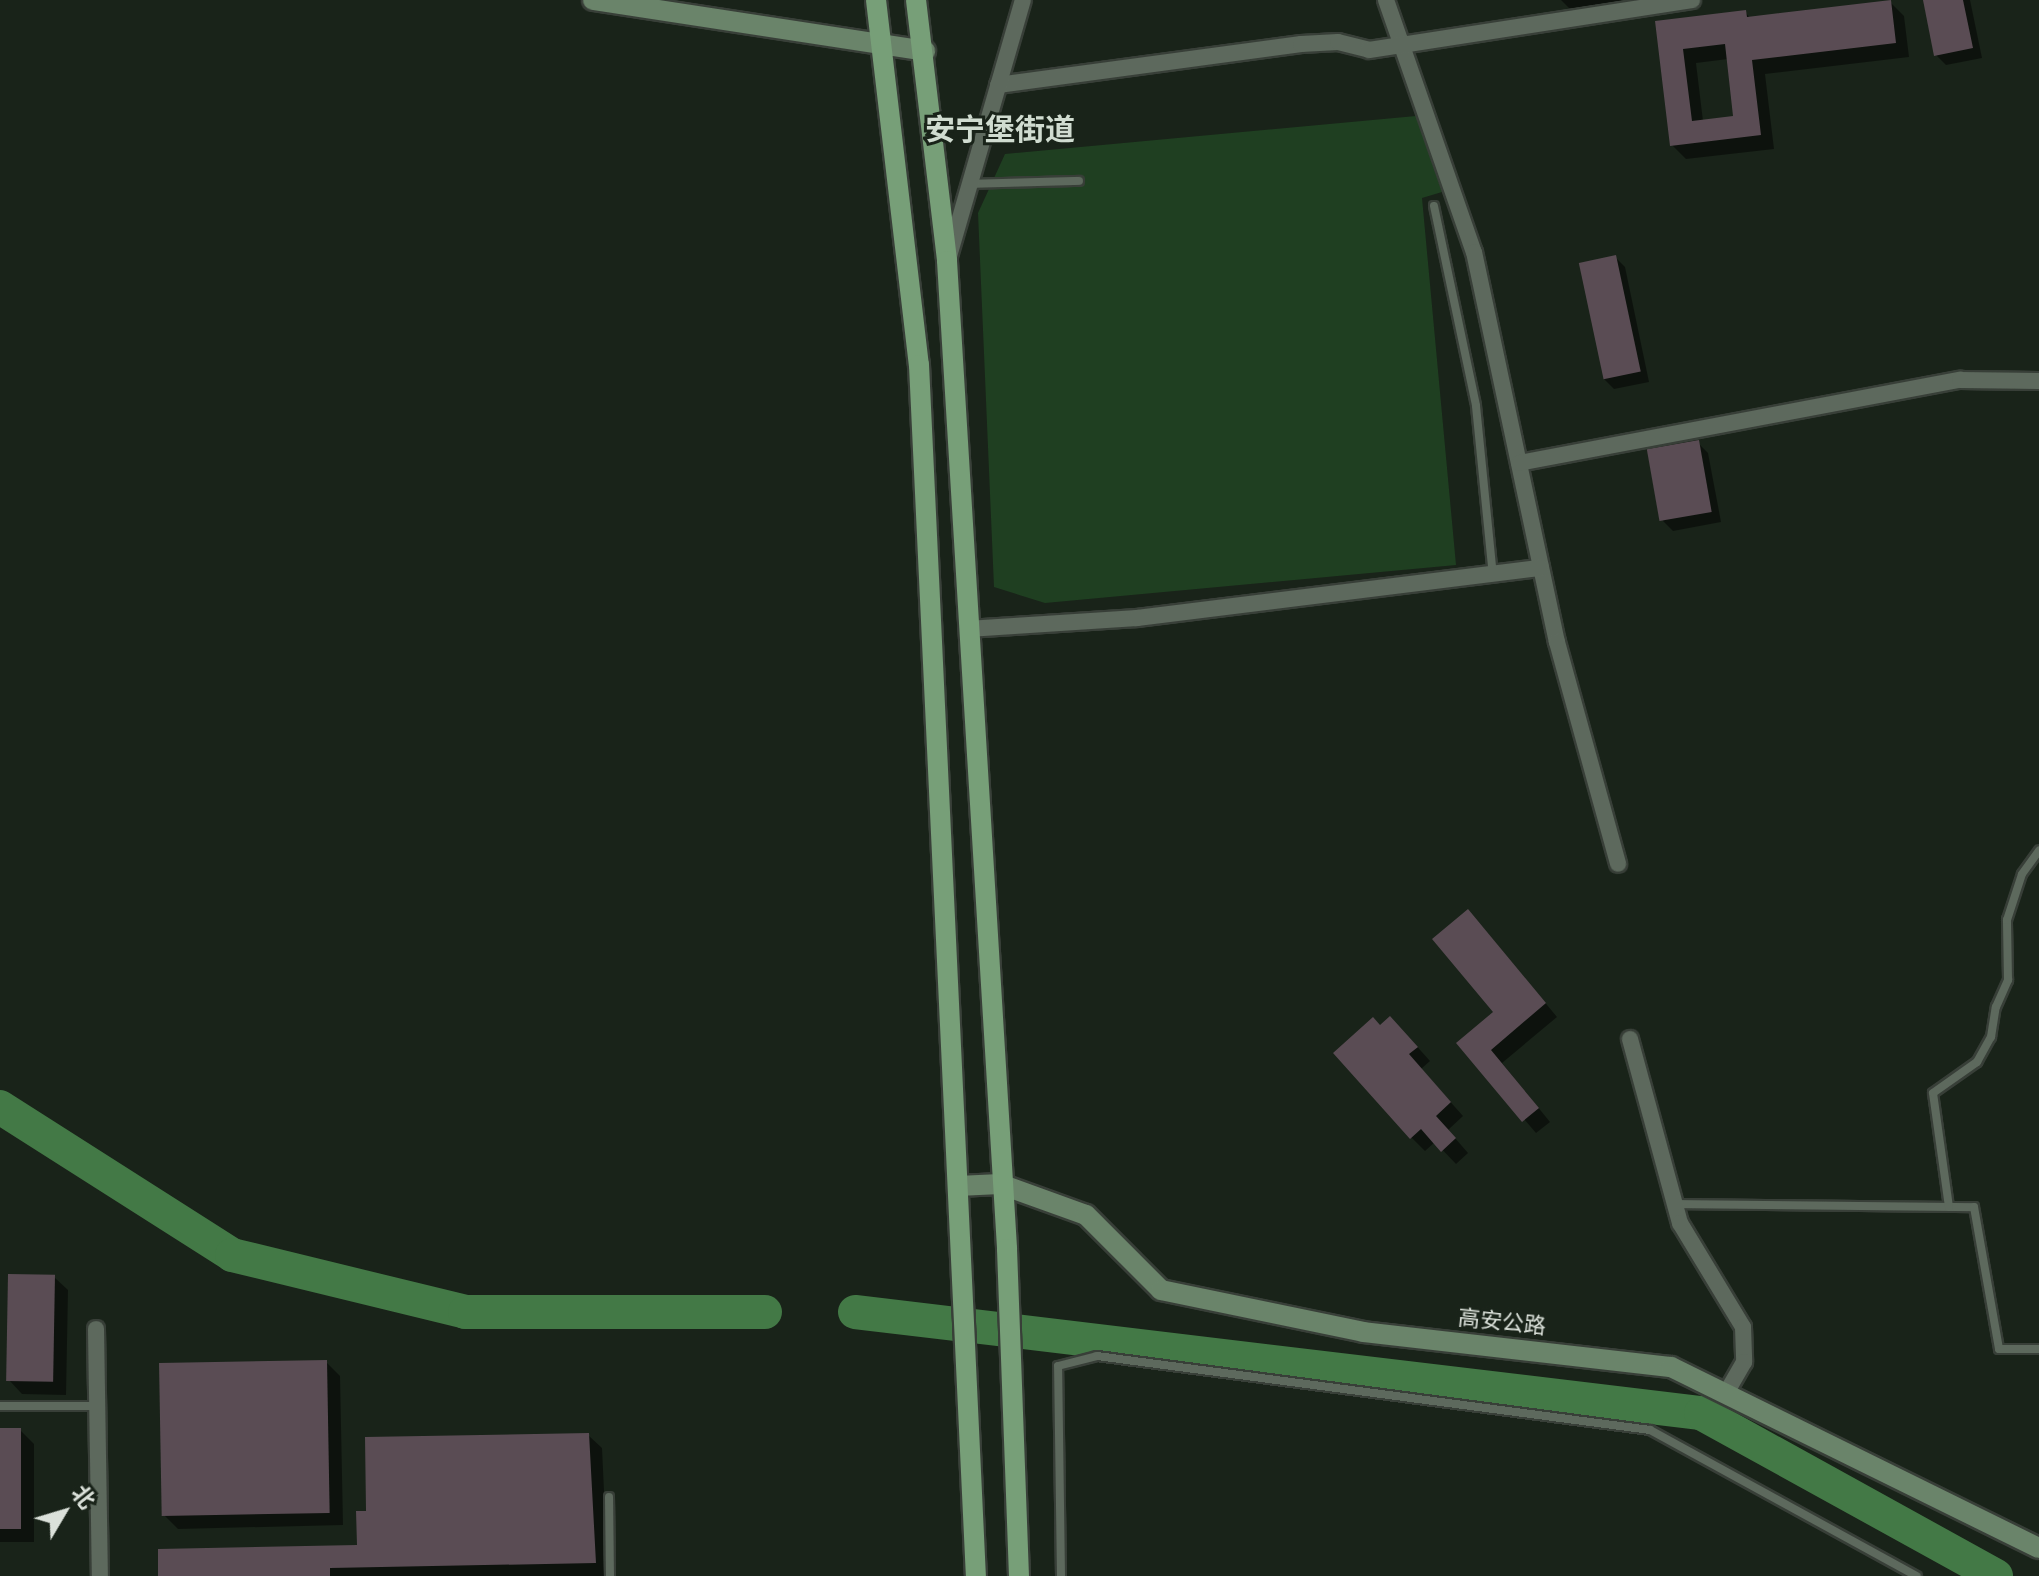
<!DOCTYPE html>
<meta charset="utf-8">
<style>
body{margin:0}
#map{position:relative;width:2039px;height:1576px;overflow:hidden;background:#192319;font-family:"Work Sans","Noto Sans SC",sans-serif}
div>[style]{position:absolute}
.green>*{inset:0;background:#1f3f21}
.shadow>*{inset:0;background:#0007}
.river>*{height:34px;margin:-17px;padding:0 17px;transform-origin:17px;border-radius:17px;background:#437946}
.building>*{inset:0;background:#5a4c54;transform-origin:0 0}
.roads{filter:drop-shadow(2px 0 #383f38) drop-shadow(-2px 0 #383f38) drop-shadow(0 2px #383f38) drop-shadow(0 -2px #383f38)}
.lane>*{height:8px;margin:-4px;padding:0 4px;transform-origin:4px;border-radius:4px;background:#5d695d}
.street>*{height:16px;margin:-8px;padding:0 8px;transform-origin:8px;border-radius:8px;background:#5d695d}
.secondary>*{height:20px;margin:-10px;padding:0 10px;transform-origin:10px;border-radius:10px;background:#6a846a}
.primary>*{height:20px;margin:-10px;padding:0 10px;transform-origin:10px;border-radius:10px;background:#779f78}
span{translate:-50% -50%;white-space:nowrap;text-align:center;line-height:1.15;-webkit-text-stroke:6px #192319;paint-order:stroke}
.street-label{font-size:22px;color:#dbe1da}
.district-label{font-size:30px;color:#d0dcd0;font-weight:700}
.north{position:absolute;left:24px;top:1472px;width:80px;height:80px;-webkit-text-stroke:6px #192319;paint-order:stroke;rotate:52deg;font-size:22px;font-weight:700;line-height:32px;text-align:center;color:#dbe1da}
.north::after{content:'';display:block;margin:auto;width:28px;height:36px;background:#dbe1da;clip-path:polygon(50% 0,100% 100%,50% 72%,0 100%)}
</style>
<div id="map">
<div class="green">
<div style="clip-path:polygon(1416px 116px,1442px 192px,1422px 198px,1456px 565px,1045px 603px,994px 587px,978px 213px,1005px 154px)"></div>
</div>
<div class="shadow">
<div style="clip-path:polygon(1561px 0,1683px 0,1572px 11px)"></div>
<div style="clip-path:polygon(1925px 0,1970px 0,1982px 58px,1946px 65px,1936px 55px)"></div>
<div style="clip-path:polygon(evenodd,1890px 2px,1904px 16px,1909px 57px,1765px 74px,1774px 149px,1686px 159px,1672px 145px,1657px 23px,1745px 12px,1751px 19px,1890px 2px,1728px 59px,1735px 117px,1703px 121px,1696px 63px,1728px 59px)"></div>
<div style="clip-path:polygon(1615px 257px,1625px 267px,1649px 382px,1614px 389px,1604px 379px)"></div>
<div style="clip-path:polygon(1698px 443px,1708px 453px,1721px 522px,1673px 531px,1663px 521px)"></div>
<div style="clip-path:polygon(1480px 924px,1557px 1017px,1502px 1063px,1550px 1122px,1536px 1133px,1459px 1043px,1496px 1012px)"></div>
<div style="clip-path:polygon(1381px 1028px,1404px 1032px,1430px 1061px,1421px 1069px,1463px 1116px,1448px 1130px,1468px 1153px,1456px 1164px,1435px 1142px,1425px 1151px,1411px 1137px)"></div>
<div style="clip-path:polygon(54px 1277px,68px 1290px,66px 1395px,22px 1394px,9px 1380px)"></div>
<div style="clip-path:polygon(326px 1362px,340px 1376px,343px 1525px,178px 1529px,164px 1515px)"></div>
<div style="clip-path:polygon(0 1430px,20px 1430px,34px 1444px,34px 1542px,0 1542px)"></div>
<div style="clip-path:polygon(588px 1435px,602px 1448px,608px 1576px,160px 1576px,359px 1547px,369px 1513px)"></div>
</div>
<div class="river">
<div style="left:0;top:1107px;width:275px;rotate:32.5deg"></div>
<div style="left:232px;top:1255px;width:240px;rotate:13.7deg"></div>
<div style="left:465px;top:1312px;width:300px"></div>
<div style="left:855px;top:1312px;width:852px;rotate:6.81deg"></div>
<div style="left:1701px;top:1413px;width:337px;rotate:28.9deg"></div>
</div>
<div class="building">
<div style="clip-path:polygon(evenodd,1891px 0,1896px 43px,1752px 60px,1761px 135px,1670px 146px,1655px 21px,1746px 10px,1747px 17px,1891px 0,1725px 44px,1733px 116px,1692px 121px,1683px 49px,1725px 44px)"></div>
<div style="clip-path:polygon(1923px 0,1963px 0,1973px 48px,1934px 56px)"></div>
<div style="left:1616px;top:255px;width:119px;height:38px;rotate:78deg"></div>
<div style="left:1699px;top:440px;width:73px;height:53px;rotate:80deg"></div>
<div style="clip-path:polygon(1468px 909px,1546px 1003px,1491px 1050px,1539px 1108px,1522px 1122px,1456px 1043px,1493px 1012px,1432px 939px)"></div>
<div style="clip-path:polygon(1390px 1016px,1418px 1047px,1409px 1054px,1451px 1102px,1436px 1116px,1456px 1138px,1441px 1152px,1421px 1129px,1410px 1139px,1333px 1053px,1373px 1017px,1380px 1025px)"></div>
<div style="left:8px;top:1274px;width:47px;height:107px;rotate:1deg"></div>
<div style="left:327px;top:1360px;width:153px;height:168px;rotate:89deg"></div>
<div style="left:0;top:1428px;width:21px;height:101px"></div>
<div style="clip-path:polygon(589px 1433px,596px 1563px,330px 1568px,330px 1576px,158px 1576px,158px 1549px,357px 1545px,356px 1511px,366px 1511px,365px 1437px)"></div>
</div>
<div class="roads">
<div class="lane">
<div style="left:970px;top:184px;width:109px;rotate:-1.6deg"></div>
<div style="left:1434px;top:206px;width:204px;rotate:78.1deg"></div>
<div style="left:1476px;top:406px;width:170px;rotate:84.3deg"></div>
<div style="left:1675px;top:1204px;width:299px;rotate:0.6deg"></div>
<div style="left:1974px;top:1207px;width:144px;rotate:80deg"></div>
<div style="left:1999px;top:1349px;width:40px"></div>
<div style="left:1949px;top:1207px;width:115px;rotate:-98deg"></div>
<div style="left:1933px;top:1093px;width:54px;rotate:-35.2deg"></div>
<div style="left:1977px;top:1062px;width:29px;rotate:-61deg"></div>
<div style="left:1991px;top:1037px;width:30px;rotate:-81deg"></div>
<div style="left:1996px;top:1007px;width:30px;rotate:-66deg"></div>
<div style="left:2008px;top:980px;width:60px;rotate:-91deg"></div>
<div style="left:2007px;top:920px;width:48px;rotate:-71.9deg"></div>
<div style="left:2022px;top:874px;width:29px;rotate:-54deg"></div>
<div style="left:0;top:1406px;width:97px"></div>
<div style="left:609px;top:1497px;width:79px;rotate:89.3deg"></div>
<div style="left:1061px;top:1576px;width:210px;rotate:-90.8deg"></div>
<div style="left:1058px;top:1366px;width:40px;rotate:-14.4deg"></div>
<div style="left:1097px;top:1356px;width:558px;rotate:7.62deg"></div>
<div style="left:1650px;top:1430px;width:304px;rotate:28.7deg"></div>
</div>
<div class="street">
<div style="left:1386px;top:0;width:267px;rotate:70.8deg"></div>
<div style="left:1474px;top:252px;width:399px;rotate:78deg"></div>
<div style="left:1557px;top:642px;width:230px;rotate:74.6deg"></div>
<div style="left:998px;top:85px;width:306px;rotate:-7.7deg"></div>
<div style="left:1301px;top:44px;width:37px;rotate:-3deg"></div>
<div style="left:1338px;top:42px;width:32px;rotate:14deg"></div>
<div style="left:1369px;top:50px;width:327px;rotate:-8.8deg"></div>
<div style="left:949px;top:256px;width:266px;rotate:-73.9deg"></div>
<div style="left:1519px;top:463px;width:449px;rotate:-10.7deg"></div>
<div style="left:1960px;top:380px;width:79px;rotate:0.7deg"></div>
<div style="left:968px;top:629px;width:169px;rotate:-3.7deg"></div>
<div style="left:1137px;top:618px;width:407px;rotate:-7.1deg"></div>
<div style="left:1630px;top:1039px;width:191px;rotate:74.8deg"></div>
<div style="left:1680px;top:1223px;width:122px;rotate:58.8deg"></div>
<div style="left:1743px;top:1327px;width:35px;rotate:88deg"></div>
<div style="left:1744px;top:1362px;width:34px;rotate:120deg"></div>
<div style="left:96px;top:1329px;width:247px;rotate:89.1deg"></div>
</div>
<div class="secondary">
<div style="left:593px;top:0;width:336px;rotate:8.7deg"></div>
<div style="left:958px;top:1186px;width:42px;rotate:-2.7deg"></div>
<div style="left:1000px;top:1184px;width:91px;rotate:19.8deg"></div>
<div style="left:1086px;top:1215px;width:106px;rotate:45deg"></div>
<div style="left:1161px;top:1290px;width:206px;rotate:11.7deg"></div>
<div style="left:1363px;top:1332px;width:310px;rotate:6.5deg"></div>
<div style="left:1671px;top:1367px;width:410px;rotate:26.2deg"></div>
</div>
<div class="primary">
<div style="left:876px;top:0;width:368px;rotate:83.3deg"></div>
<div style="left:919px;top:365px;width:1212px;rotate:87.31deg"></div>
<div style="left:916px;top:0;width:263px;rotate:83.2deg"></div>
<div style="left:947px;top:261px;width:990px;rotate:86.52deg"></div>
<div style="left:1007px;top:1249px;width:327px;rotate:87.9deg"></div>
</div>
</div>
<div class="street-label">
<span style="left:1502px;top:1322px;rotate:6deg">高安公路</span>
</div>
<div class="district-label">
<span style="left:1000px;top:130px">安宁堡街道</span>
</div>
<div class="north">北</div>
</div>
